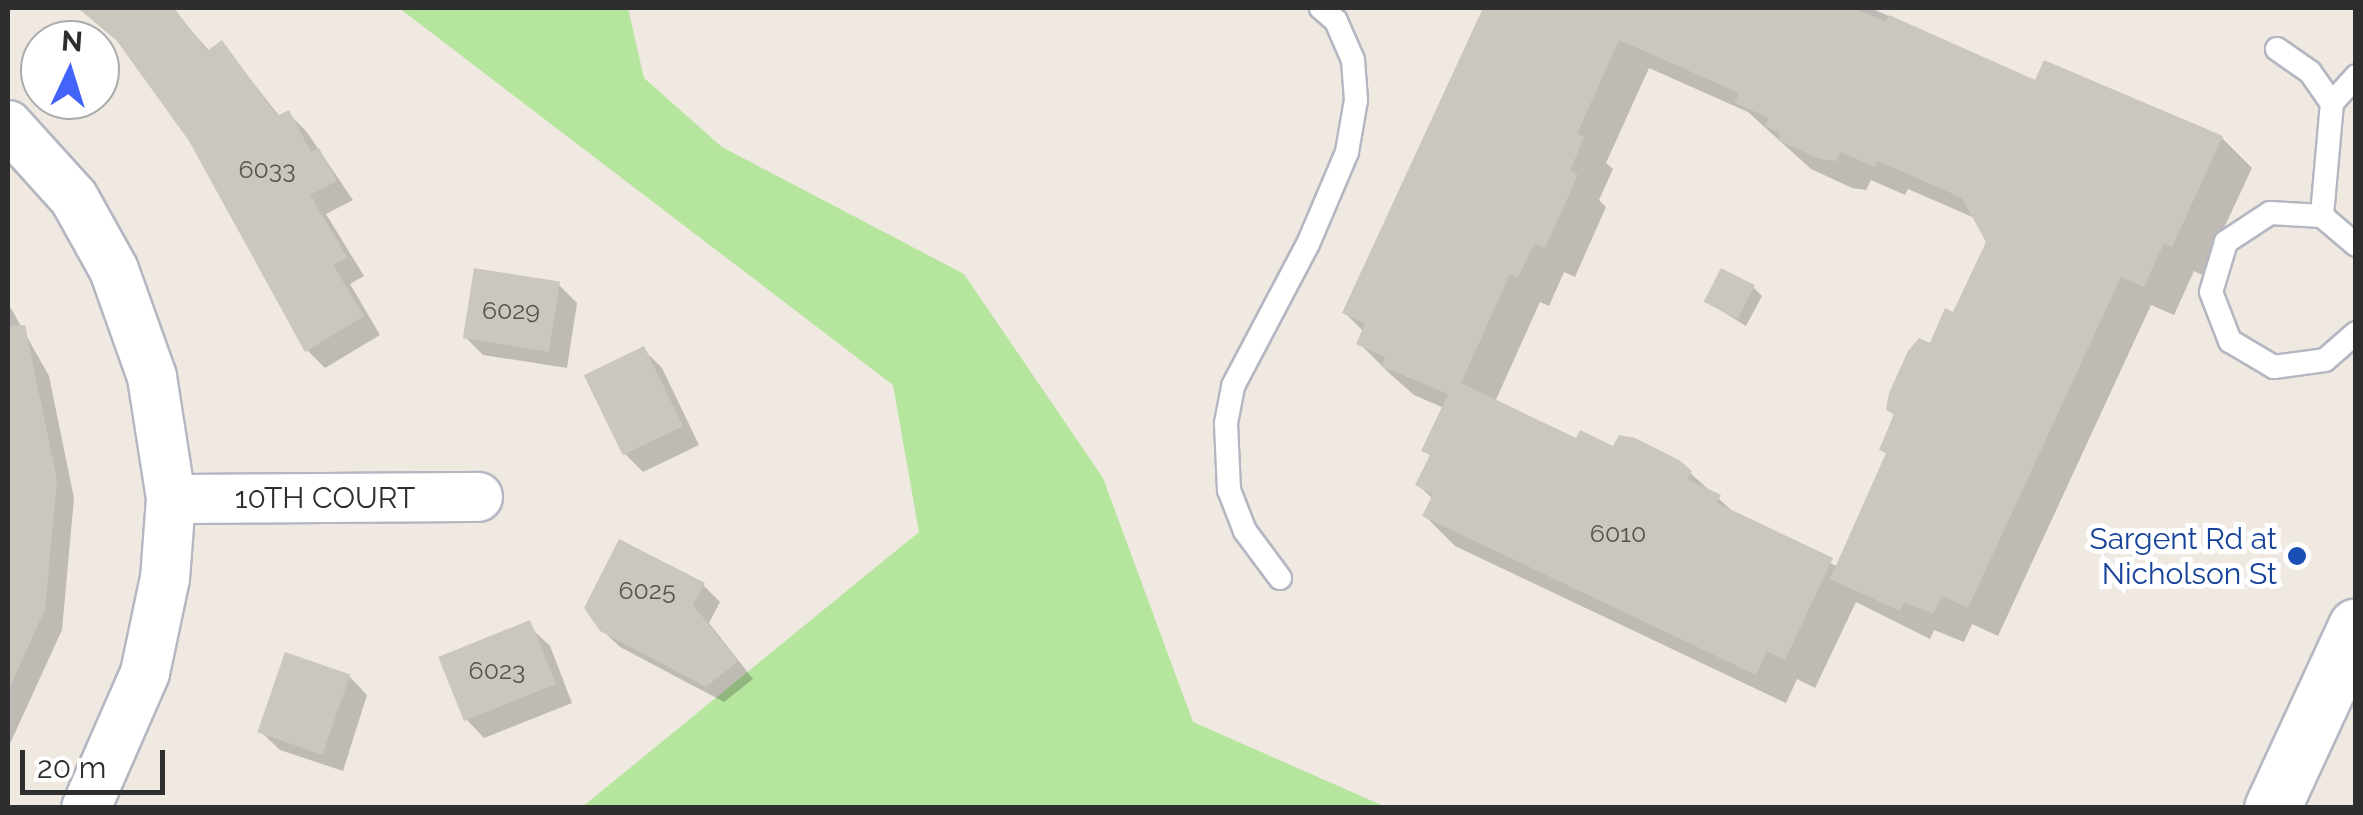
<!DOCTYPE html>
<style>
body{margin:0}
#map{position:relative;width:2363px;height:815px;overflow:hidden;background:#efe9e1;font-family:Raleway,sans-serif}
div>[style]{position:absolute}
.green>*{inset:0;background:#b6e59e}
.shadow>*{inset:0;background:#0003}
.building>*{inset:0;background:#cbc7bf;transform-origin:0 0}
.roads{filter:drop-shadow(2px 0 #b4b7c1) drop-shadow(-2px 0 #b4b7c1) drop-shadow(0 2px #b4b7c1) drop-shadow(0 -2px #b4b7c1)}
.service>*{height:22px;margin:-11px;padding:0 11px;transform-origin:11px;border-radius:11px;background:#fff}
.minor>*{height:48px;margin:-24px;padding:0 24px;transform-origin:24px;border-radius:24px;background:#fff}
.secondary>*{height:55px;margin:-27.5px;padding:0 27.5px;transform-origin:27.5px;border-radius:27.5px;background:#fff}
.dots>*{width:28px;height:28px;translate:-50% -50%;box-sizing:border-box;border:5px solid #fff;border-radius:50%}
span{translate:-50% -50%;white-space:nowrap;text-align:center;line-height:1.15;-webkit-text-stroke:10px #fff;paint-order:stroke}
.number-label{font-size:25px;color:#555452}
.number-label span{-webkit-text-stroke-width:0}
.street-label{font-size:30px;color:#2e2e2e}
.transit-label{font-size:30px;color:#164399}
.right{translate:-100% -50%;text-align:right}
.frame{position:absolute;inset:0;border:10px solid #2e2e2e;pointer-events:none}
.north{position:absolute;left:20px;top:20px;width:100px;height:100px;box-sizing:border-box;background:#fff;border:2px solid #ababab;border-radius:50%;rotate:4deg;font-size:28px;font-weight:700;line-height:40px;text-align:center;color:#2e2e2e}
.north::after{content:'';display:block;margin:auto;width:35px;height:45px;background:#4264fb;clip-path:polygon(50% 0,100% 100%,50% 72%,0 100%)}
.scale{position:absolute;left:20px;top:750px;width:145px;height:45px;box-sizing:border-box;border:5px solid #2e2e2e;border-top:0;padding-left:12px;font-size:30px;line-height:35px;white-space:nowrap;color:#2e2e2e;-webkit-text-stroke:8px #fff;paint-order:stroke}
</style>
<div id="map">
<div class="green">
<div style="clip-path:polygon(399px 8px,628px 8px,644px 78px,722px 147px,964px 274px,1103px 478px,1193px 722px,1386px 807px,582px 807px,919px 532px,893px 385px)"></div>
</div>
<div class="shadow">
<div style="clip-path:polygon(172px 8px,210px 52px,222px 43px,280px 117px,288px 113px,306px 131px,353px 200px,326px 214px,364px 276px,350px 284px,380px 335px,325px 368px,307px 350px,191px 139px,121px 43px)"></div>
<div style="clip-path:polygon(evenodd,1486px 8px,1871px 8px,2036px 83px,2222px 138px,2252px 168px,2202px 275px,2194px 271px,2174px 315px,2151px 305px,1998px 636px,1972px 624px,1964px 642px,1934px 630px,1930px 639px,1856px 602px,1815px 688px,1797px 679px,1786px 703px,1455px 546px,1425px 516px,1433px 499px,1418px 485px,1432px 457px,1424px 450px,1444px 408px,1414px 395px,1389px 373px,1359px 343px,1364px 332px,1345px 313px,1486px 8px,1649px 68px,1748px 112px,1811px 169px,1852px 188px,1866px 190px,1871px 180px,1905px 195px,1908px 189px,1977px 219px,1989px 241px,1955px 315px,1889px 410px,1896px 417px,1882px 449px,1888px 455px,1838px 567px,1738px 516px,1678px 462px,1577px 441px,1495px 402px,1540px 302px,1549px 306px,1564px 272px,1575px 277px,1606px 207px,1599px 200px,1613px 169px,1606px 163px,1649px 68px)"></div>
<div style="clip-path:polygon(559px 285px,577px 303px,567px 368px,483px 355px,465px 337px)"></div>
<div style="clip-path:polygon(1753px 287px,1762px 296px,1746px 326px,1707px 302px)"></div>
<div style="clip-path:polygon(8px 303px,49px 376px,74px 498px,62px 630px,8px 748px)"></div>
<div style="clip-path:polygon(643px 349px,662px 368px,699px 445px,643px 472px,625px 454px)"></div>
<div style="clip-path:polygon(703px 585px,720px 602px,709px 623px,753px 679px,724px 702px,620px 647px,602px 630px)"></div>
<div style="clip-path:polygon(531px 628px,550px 646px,572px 703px,484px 738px,466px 719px)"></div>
<div style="clip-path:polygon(349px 676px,367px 695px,343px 771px,280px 750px,261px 732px)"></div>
</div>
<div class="building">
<div style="clip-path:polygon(78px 8px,174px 8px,207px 51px,222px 40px,277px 116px,289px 110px,311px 152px,319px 148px,337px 181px,310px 195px,347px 257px,333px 265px,364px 316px,305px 352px,189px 141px,117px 41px)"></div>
<div style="clip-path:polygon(1483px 8px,1854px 8px,1886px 22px,1889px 15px,2035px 80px,2044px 60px,2223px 136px,2172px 247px,2164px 243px,2144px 287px,2121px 277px,1968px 608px,1942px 596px,1933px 614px,1904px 602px,1900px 611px,1830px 579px,1886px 453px,1879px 450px,1894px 414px,1886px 410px,1889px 393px,1908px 351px,1919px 338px,1930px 343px,1945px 308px,1953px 312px,1986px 242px,1962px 198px,1878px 161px,1875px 167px,1841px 152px,1836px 161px,1820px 159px,1778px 140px,1780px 133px,1765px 126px,1769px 118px,1735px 103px,1739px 93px,1619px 40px,1577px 134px,1584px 137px,1570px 171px,1578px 175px,1545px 248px,1534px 244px,1518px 278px,1510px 274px,1461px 383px,1576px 438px,1580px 430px,1613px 446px,1619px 435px,1635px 438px,1679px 460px,1692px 471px,1687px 479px,1721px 495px,1717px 503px,1833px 558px,1785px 660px,1767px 651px,1756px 675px,1422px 516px,1433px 494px,1415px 485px,1430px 455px,1421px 451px,1448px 394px,1381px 366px,1385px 357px,1356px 344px,1365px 324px,1342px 313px)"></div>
<div style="left:474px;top:268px;width:87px;height:71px;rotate:9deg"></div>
<div style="left:1721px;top:268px;width:38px;height:38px;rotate:27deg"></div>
<div style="clip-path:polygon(25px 325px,57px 480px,45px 609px,8px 692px,8px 326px)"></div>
<div style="left:644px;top:346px;width:89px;height:67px;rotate:64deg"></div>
<div style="clip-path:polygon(619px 539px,705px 583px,693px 605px,738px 661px,706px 687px,600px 631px,584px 608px)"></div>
<div style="left:530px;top:620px;width:69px;height:99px;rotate:68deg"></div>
<div style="left:285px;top:652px;width:69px;height:85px;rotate:19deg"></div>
</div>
<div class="roads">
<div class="service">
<div style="left:2277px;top:49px;width:40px;rotate:34.9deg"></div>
<div style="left:2310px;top:72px;width:38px;rotate:55deg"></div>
<div style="left:2332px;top:103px;width:113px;rotate:95.1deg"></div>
<div style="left:2332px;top:103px;width:36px;rotate:-48deg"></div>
<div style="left:2356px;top:245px;width:45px;rotate:-139.5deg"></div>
<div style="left:2322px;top:216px;width:52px;rotate:-176.7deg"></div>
<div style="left:2270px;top:213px;width:53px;rotate:146.6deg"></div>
<div style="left:2226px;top:242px;width:52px;rotate:106.7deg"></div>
<div style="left:2211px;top:292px;width:53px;rotate:68.8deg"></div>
<div style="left:2230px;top:341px;width:51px;rotate:30.6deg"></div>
<div style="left:2274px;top:367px;width:51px;rotate:-7.8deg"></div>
<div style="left:2325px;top:360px;width:41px;rotate:-41.1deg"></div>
<div style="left:1280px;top:578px;width:59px;rotate:-126.7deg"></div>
<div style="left:1245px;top:531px;width:44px;rotate:-111.3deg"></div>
<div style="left:1229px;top:490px;width:67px;rotate:-92.6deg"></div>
<div style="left:1226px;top:423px;width:38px;rotate:-79deg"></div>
<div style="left:1233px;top:386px;width:161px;rotate:-62.2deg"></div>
<div style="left:1308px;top:244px;width:100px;rotate:-67deg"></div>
<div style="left:1347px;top:152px;width:53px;rotate:-80.2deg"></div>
<div style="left:1356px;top:100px;width:40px;rotate:-94.3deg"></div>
<div style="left:1353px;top:60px;width:43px;rotate:-113.6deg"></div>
<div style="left:1336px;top:21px;width:20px;rotate:-139deg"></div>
</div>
<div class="minor">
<div style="left:8px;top:125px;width:98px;rotate:47.9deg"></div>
<div style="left:74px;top:198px;width:82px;rotate:60.9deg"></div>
<div style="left:114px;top:270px;width:114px;rotate:70.4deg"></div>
<div style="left:152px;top:377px;width:123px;rotate:81.1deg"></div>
<div style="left:171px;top:499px;width:79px;rotate:94.3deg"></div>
<div style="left:165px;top:578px;width:97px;rotate:101.9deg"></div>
<div style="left:145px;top:673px;width:147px;rotate:113.6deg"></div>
<div style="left:171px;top:499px;width:307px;rotate:-0.4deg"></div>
</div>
<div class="secondary">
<div style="left:2272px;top:808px;width:200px;rotate:-65.2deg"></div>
</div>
</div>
<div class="dots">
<div style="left:2297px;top:556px;background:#1a4fb4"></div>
</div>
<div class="number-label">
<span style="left:267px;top:169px">6033</span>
<span style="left:511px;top:310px">6029</span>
<span style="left:1618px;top:533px">6010</span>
<span style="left:647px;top:590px">6025</span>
<span style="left:497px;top:670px">6023</span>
</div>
<div class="street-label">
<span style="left:325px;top:498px">10TH COURT</span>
</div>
<div class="transit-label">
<span class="right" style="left:2277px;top:556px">Sargent Rd at<br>Nicholson St</span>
</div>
<div class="frame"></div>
<div class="north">N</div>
<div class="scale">20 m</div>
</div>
